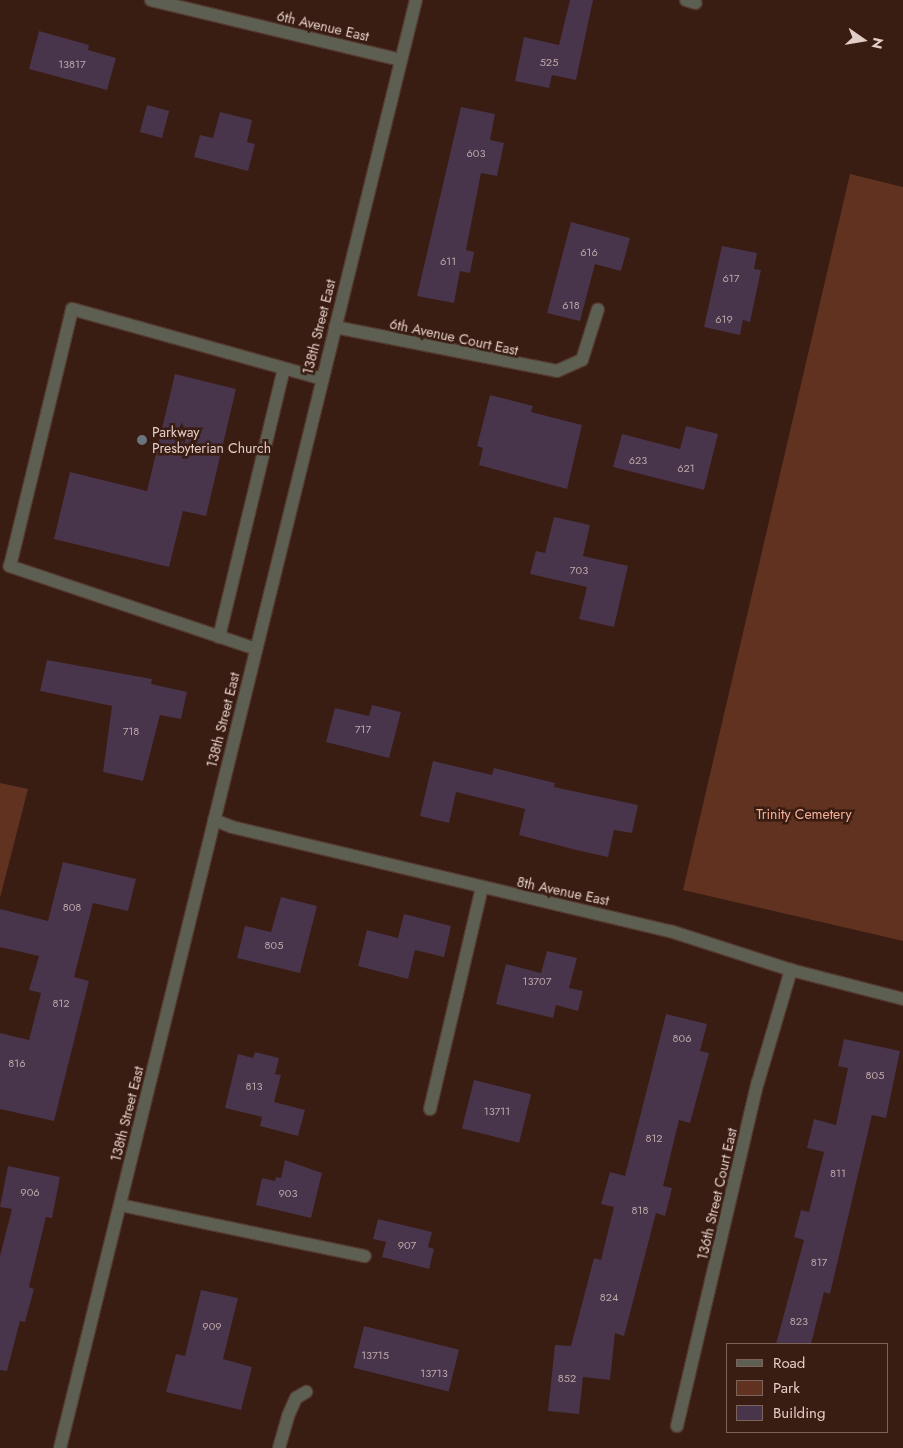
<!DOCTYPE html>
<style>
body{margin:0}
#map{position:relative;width:903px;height:1448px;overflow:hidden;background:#391c12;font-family:Jost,sans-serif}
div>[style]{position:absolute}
.green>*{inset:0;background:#613220}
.building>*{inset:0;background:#48344b;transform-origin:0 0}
.roads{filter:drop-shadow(1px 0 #54382f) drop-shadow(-1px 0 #54382f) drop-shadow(0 1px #54382f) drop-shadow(0 -1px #54382f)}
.minor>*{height:12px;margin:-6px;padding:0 6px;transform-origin:6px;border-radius:6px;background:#5c5f51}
.dots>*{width:14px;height:14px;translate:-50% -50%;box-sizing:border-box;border:2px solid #391c12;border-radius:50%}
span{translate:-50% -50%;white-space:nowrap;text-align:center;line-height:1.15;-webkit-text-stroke:5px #391c12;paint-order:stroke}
.number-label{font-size:11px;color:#bca8a8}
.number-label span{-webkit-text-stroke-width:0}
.street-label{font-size:14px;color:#e2cec7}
.poi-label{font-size:14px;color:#e2cec7}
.left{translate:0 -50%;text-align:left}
.park-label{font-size:14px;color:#f3b199}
.legend{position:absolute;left:726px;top:1343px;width:162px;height:90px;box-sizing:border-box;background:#391c12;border:1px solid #7d635a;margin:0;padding:6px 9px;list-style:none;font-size:15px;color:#e2cec7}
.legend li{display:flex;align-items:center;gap:10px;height:25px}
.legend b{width:25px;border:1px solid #7d635a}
.north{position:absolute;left:838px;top:15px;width:50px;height:50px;-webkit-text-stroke:4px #391c12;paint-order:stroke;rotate:103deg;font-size:14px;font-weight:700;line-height:20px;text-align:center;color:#e2cec7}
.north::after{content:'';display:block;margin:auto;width:18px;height:22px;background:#e2cec7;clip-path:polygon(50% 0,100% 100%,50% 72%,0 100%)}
</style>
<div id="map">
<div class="green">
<div style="clip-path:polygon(850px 174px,903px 187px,903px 941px,683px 890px)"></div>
<div style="clip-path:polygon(0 783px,28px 789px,0 898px)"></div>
</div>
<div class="building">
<div style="clip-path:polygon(570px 0,593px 0,576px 80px,552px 75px,549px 88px,515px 81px,524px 37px,559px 45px)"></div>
<div style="clip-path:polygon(39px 31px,89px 45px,88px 50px,116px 58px,107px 90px,29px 69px)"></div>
<div style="left:147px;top:105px;width:23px;height:28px;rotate:15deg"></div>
<div style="clip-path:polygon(461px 107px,495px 114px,490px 140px,504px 143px,497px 176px,481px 173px,466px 250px,474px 252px,470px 273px,460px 271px,454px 303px,417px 296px)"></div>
<div style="clip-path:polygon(220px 112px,252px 120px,247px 142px,255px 144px,248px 171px,194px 157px,200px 135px,213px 138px)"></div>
<div style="clip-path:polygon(571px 222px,630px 238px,621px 271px,595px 264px,580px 321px,547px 313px)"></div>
<div style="clip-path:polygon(722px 246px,757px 253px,754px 269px,761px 270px,750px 322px,743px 320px,740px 335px,704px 327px)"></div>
<div style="clip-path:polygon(175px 374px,236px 389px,206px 516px,183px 511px,169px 567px,54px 539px,70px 472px,147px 491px)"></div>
<div style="clip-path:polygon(490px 395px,533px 406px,531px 412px,582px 425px,567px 489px,479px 465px,483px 448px,477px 446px)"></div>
<div style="clip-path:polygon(686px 426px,718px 434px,704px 490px,613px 467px,622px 434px,680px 449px)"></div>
<div style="clip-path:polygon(554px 517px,590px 525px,583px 556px,628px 566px,614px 627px,579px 619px,587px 587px,530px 574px,536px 551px,545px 553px)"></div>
<div style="clip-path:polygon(47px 660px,152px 679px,151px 684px,187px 692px,181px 719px,160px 715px,143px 781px,103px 772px,112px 706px,40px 691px)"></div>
<div style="clip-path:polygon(372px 705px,401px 712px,389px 758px,326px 742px,335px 708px,369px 716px)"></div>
<div style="clip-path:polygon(433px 761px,492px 775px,494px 768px,555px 783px,554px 787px,638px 805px,632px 833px,614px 830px,608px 857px,576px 850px,519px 835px,525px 809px,456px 792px,449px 823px,420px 816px)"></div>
<div style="clip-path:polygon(63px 862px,136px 879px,128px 911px,93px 903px,74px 977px,89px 981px,54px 1121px,0 1109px,0 1033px,29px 1040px,41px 993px,29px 990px,39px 956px,0 947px,0 909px,48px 921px)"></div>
<div style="clip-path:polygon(281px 897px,317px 906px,300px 973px,237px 958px,245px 926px,271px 932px)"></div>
<div style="clip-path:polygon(404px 914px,451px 926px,444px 957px,415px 950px,408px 979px,358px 966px,367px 930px,398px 938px)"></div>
<div style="clip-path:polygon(547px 951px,577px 958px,569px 988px,583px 991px,578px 1011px,556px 1005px,553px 1018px,496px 1004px,506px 964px,541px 973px)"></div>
<div style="clip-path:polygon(666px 1014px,707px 1024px,700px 1051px,709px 1053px,690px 1123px,679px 1120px,663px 1186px,672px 1188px,665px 1216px,656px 1213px,624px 1336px,615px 1333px,610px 1380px,583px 1377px,579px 1414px,548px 1411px,555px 1345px,571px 1346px,594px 1258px,601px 1260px,614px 1207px,601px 1204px,610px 1172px,625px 1176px)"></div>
<div style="clip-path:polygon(844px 1039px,900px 1051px,886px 1118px,872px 1115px,830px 1294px,824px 1292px,811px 1344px,776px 1344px,804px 1240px,794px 1237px,801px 1210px,809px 1212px,824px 1152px,807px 1148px,814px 1119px,836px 1125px,848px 1068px,838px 1066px)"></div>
<div style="clip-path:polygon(255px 1052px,279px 1058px,275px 1074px,281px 1075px,274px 1102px,305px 1110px,298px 1136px,260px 1126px,262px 1117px,225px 1108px,238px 1054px,253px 1058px)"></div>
<div style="left:474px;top:1080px;width:59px;height:50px;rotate:14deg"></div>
<div style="clip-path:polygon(285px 1160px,322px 1173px,311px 1218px,256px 1205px,262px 1178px,275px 1181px,276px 1177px,281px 1178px)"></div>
<div style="clip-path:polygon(8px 1166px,60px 1177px,52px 1218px,46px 1217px,29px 1287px,34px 1289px,25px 1322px,20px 1321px,7px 1371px,0 1370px,0 1256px,12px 1209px,0 1207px)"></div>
<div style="clip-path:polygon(378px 1219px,432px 1232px,428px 1247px,434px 1249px,429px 1269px,382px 1257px,386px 1242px,373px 1239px)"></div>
<div style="clip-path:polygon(201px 1290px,238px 1298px,223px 1359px,252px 1367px,241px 1410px,166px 1392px,176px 1354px,185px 1356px)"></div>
<div style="left:364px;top:1326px;width:98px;height:43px;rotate:14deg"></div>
</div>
<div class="roads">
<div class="minor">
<div style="left:151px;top:0;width:257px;rotate:13.5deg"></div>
<div style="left:686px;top:0;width:10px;rotate:17deg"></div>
<div style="left:335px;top:327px;width:226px;rotate:11.2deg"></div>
<div style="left:557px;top:371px;width:27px;rotate:-24deg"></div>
<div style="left:582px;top:360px;width:53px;rotate:-72.6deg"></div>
<div style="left:219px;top:637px;width:276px;rotate:-76.4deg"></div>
<div style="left:256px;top:649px;width:260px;rotate:-161.4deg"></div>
<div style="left:10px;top:566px;width:264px;rotate:-76.4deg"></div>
<div style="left:72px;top:309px;width:260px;rotate:15.6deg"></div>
<div style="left:214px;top:820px;width:19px;rotate:21deg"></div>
<div style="left:232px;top:827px;width:450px;rotate:13.4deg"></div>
<div style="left:670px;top:931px;width:127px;rotate:17.9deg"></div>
<div style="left:791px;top:970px;width:116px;rotate:14.5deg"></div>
<div style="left:430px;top:1109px;width:227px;rotate:-76.8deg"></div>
<div style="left:120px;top:1205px;width:250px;rotate:11.8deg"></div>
<div style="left:677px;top:1426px;width:353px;rotate:-76.8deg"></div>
<div style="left:758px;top:1082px;width:117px;rotate:-73.6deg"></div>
<div style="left:60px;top:1448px;width:1491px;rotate:-76.19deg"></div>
<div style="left:279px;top:1448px;width:33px;rotate:-74deg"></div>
<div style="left:288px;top:1416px;width:20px;rotate:-66deg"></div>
<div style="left:296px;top:1398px;width:12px;rotate:-31deg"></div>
</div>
</div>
<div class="dots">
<div style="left:142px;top:440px;background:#6b7280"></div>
</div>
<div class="number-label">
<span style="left:549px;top:62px">525</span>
<span style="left:72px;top:64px">13817</span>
<span style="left:476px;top:153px">603</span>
<span style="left:589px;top:252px">616</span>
<span style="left:448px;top:261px">611</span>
<span style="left:731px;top:278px">617</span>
<span style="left:571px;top:305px">618</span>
<span style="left:724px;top:319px">619</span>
<span style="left:638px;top:460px">623</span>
<span style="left:686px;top:468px">621</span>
<span style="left:579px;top:570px">703</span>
<span style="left:363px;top:729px">717</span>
<span style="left:131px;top:731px">718</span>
<span style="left:72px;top:907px">808</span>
<span style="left:274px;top:945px">805</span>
<span style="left:537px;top:981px">13707</span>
<span style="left:61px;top:1003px">812</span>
<span style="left:682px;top:1038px">806</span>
<span style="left:17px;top:1063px">816</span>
<span style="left:875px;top:1075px">805</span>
<span style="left:254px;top:1086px">813</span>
<span style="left:497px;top:1111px">13711</span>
<span style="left:654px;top:1138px">812</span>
<span style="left:838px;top:1173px">811</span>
<span style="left:30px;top:1192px">906</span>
<span style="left:288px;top:1193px">903</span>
<span style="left:640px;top:1210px">818</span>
<span style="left:407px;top:1245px">907</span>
<span style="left:819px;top:1262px">817</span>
<span style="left:609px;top:1297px">824</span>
<span style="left:799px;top:1321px">823</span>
<span style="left:212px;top:1326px">909</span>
<span style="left:375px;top:1355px">13715</span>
<span style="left:434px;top:1373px">13713</span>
<span style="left:567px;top:1378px">852</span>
</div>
<div class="street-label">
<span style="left:323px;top:26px;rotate:13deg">6th Avenue East</span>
<span style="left:319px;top:327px;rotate:-76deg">138th Street East</span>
<span style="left:454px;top:337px;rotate:12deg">6th Avenue Court East</span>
<span style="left:223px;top:720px;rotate:-76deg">138th Street East</span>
<span style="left:563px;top:891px;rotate:12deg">8th Avenue East</span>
<span style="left:127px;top:1114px;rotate:-76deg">138th Street East</span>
<span style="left:717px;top:1194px;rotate:-77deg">136th Street Court East</span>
</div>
<div class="poi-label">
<span class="left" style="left:152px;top:440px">Parkway<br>Presbyterian Church</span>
</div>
<div class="park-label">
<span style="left:804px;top:814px">Trinity Cemetery</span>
</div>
<ul class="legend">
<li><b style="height:6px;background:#5c5f51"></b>Road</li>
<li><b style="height:14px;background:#613220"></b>Park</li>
<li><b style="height:14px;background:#48344b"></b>Building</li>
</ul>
<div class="north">N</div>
</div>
